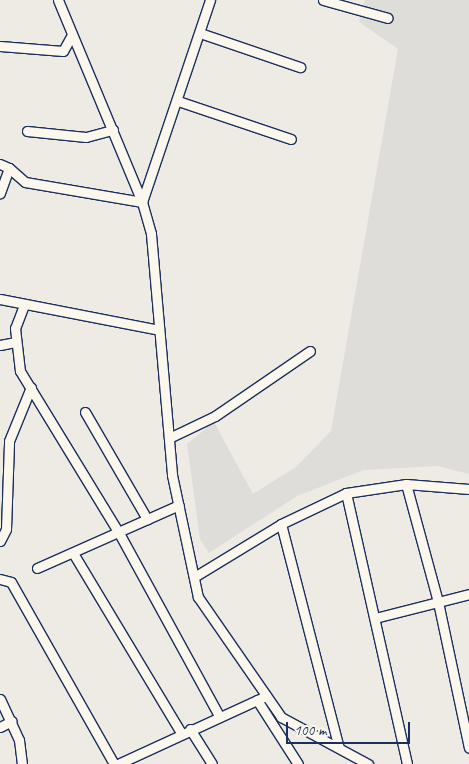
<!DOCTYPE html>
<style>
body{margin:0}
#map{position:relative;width:469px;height:764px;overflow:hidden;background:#eeebe4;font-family:Caveat,sans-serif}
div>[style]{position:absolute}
.built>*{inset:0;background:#deddda}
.roads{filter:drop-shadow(1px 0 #1b2f5e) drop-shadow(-1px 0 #1b2f5e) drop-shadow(0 1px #1b2f5e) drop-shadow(0 -1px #1b2f5e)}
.minor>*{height:9px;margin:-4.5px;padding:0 4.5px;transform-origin:4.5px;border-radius:4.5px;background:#fbf7ec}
span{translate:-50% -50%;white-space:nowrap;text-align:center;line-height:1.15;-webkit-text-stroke:5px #fbf7ec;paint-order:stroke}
.scale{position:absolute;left:286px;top:722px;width:124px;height:22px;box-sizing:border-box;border:2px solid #1b2f5e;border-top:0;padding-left:6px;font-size:15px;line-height:18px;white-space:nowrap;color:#1b2f5e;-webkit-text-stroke:4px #fbf7ec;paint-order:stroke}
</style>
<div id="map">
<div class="built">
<div style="clip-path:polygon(365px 0,469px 0,469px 474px,438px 466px,364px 470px,297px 496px,209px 553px,200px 539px,187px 444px,214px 422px,253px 494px,296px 467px,331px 431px,398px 49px,359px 22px)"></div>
</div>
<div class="roads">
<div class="minor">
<div style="left:58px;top:0;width:219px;rotate:67.4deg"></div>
<div style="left:142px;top:202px;width:33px;rotate:74deg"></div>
<div style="left:151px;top:234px;width:242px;rotate:85deg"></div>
<div style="left:172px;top:475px;width:125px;rotate:78deg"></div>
<div style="left:198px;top:597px;width:146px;rotate:55.3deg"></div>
<div style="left:281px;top:717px;width:99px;rotate:28.4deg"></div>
<div style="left:323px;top:0;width:67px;rotate:15.5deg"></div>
<div style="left:200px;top:33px;width:106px;rotate:18.8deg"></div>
<div style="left:0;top:46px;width:63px;rotate:4.5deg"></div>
<div style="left:63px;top:51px;width:18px;rotate:-61deg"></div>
<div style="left:178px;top:101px;width:119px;rotate:18.6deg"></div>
<div style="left:27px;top:131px;width:59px;rotate:5.8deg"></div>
<div style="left:86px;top:137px;width:28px;rotate:-15deg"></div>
<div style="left:0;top:164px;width:10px;rotate:24deg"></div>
<div style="left:9px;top:168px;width:27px;rotate:110deg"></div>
<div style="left:9px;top:168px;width:21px;rotate:41deg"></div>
<div style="left:25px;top:182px;width:119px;rotate:9.7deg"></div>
<div style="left:142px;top:202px;width:213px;rotate:-71.4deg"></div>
<div style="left:0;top:299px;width:162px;rotate:11deg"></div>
<div style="left:24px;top:305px;width:25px;rotate:111deg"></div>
<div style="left:15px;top:328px;width:43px;rotate:83.4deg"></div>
<div style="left:20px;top:371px;width:190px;rotate:58.6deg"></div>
<div style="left:119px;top:533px;width:209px;rotate:61.3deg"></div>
<div style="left:0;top:345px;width:15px;rotate:-11deg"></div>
<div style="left:85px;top:412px;width:124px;rotate:59.9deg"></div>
<div style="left:169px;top:438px;width:51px;rotate:-25.6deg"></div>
<div style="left:215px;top:416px;width:115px;rotate:-34.4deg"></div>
<div style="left:406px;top:484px;width:122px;rotate:74.8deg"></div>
<div style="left:438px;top:602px;width:149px;rotate:78deg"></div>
<div style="left:346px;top:493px;width:278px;rotate:77.3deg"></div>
<div style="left:281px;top:524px;width:231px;rotate:75.5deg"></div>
<div style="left:0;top:541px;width:13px;rotate:-63deg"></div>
<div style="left:6px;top:529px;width:88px;rotate:-88deg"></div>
<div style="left:9px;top:441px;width:58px;rotate:-67.8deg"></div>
<div style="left:73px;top:553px;width:210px;rotate:59deg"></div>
<div style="left:37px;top:568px;width:155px;rotate:-23.9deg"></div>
<div style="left:194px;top:577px;width:102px;rotate:-31.3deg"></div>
<div style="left:281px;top:524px;width:72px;rotate:-25.5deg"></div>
<div style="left:346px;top:493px;width:61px;rotate:-8.5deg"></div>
<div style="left:406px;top:484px;width:63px;rotate:4.5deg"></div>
<div style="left:0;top:579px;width:11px;rotate:15deg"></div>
<div style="left:11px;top:582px;width:209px;rotate:60.5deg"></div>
<div style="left:375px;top:618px;width:97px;rotate:-14.3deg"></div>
<div style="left:0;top:699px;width:45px;rotate:65.1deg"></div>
<div style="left:19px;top:740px;width:24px;rotate:83deg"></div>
<div style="left:257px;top:700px;width:76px;rotate:57.4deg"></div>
<div style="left:0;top:727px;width:13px;rotate:-27deg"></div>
<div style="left:190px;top:729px;width:41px;rotate:57.8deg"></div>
<div style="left:118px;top:764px;width:163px;rotate:-24.7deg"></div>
</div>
</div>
<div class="scale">100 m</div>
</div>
